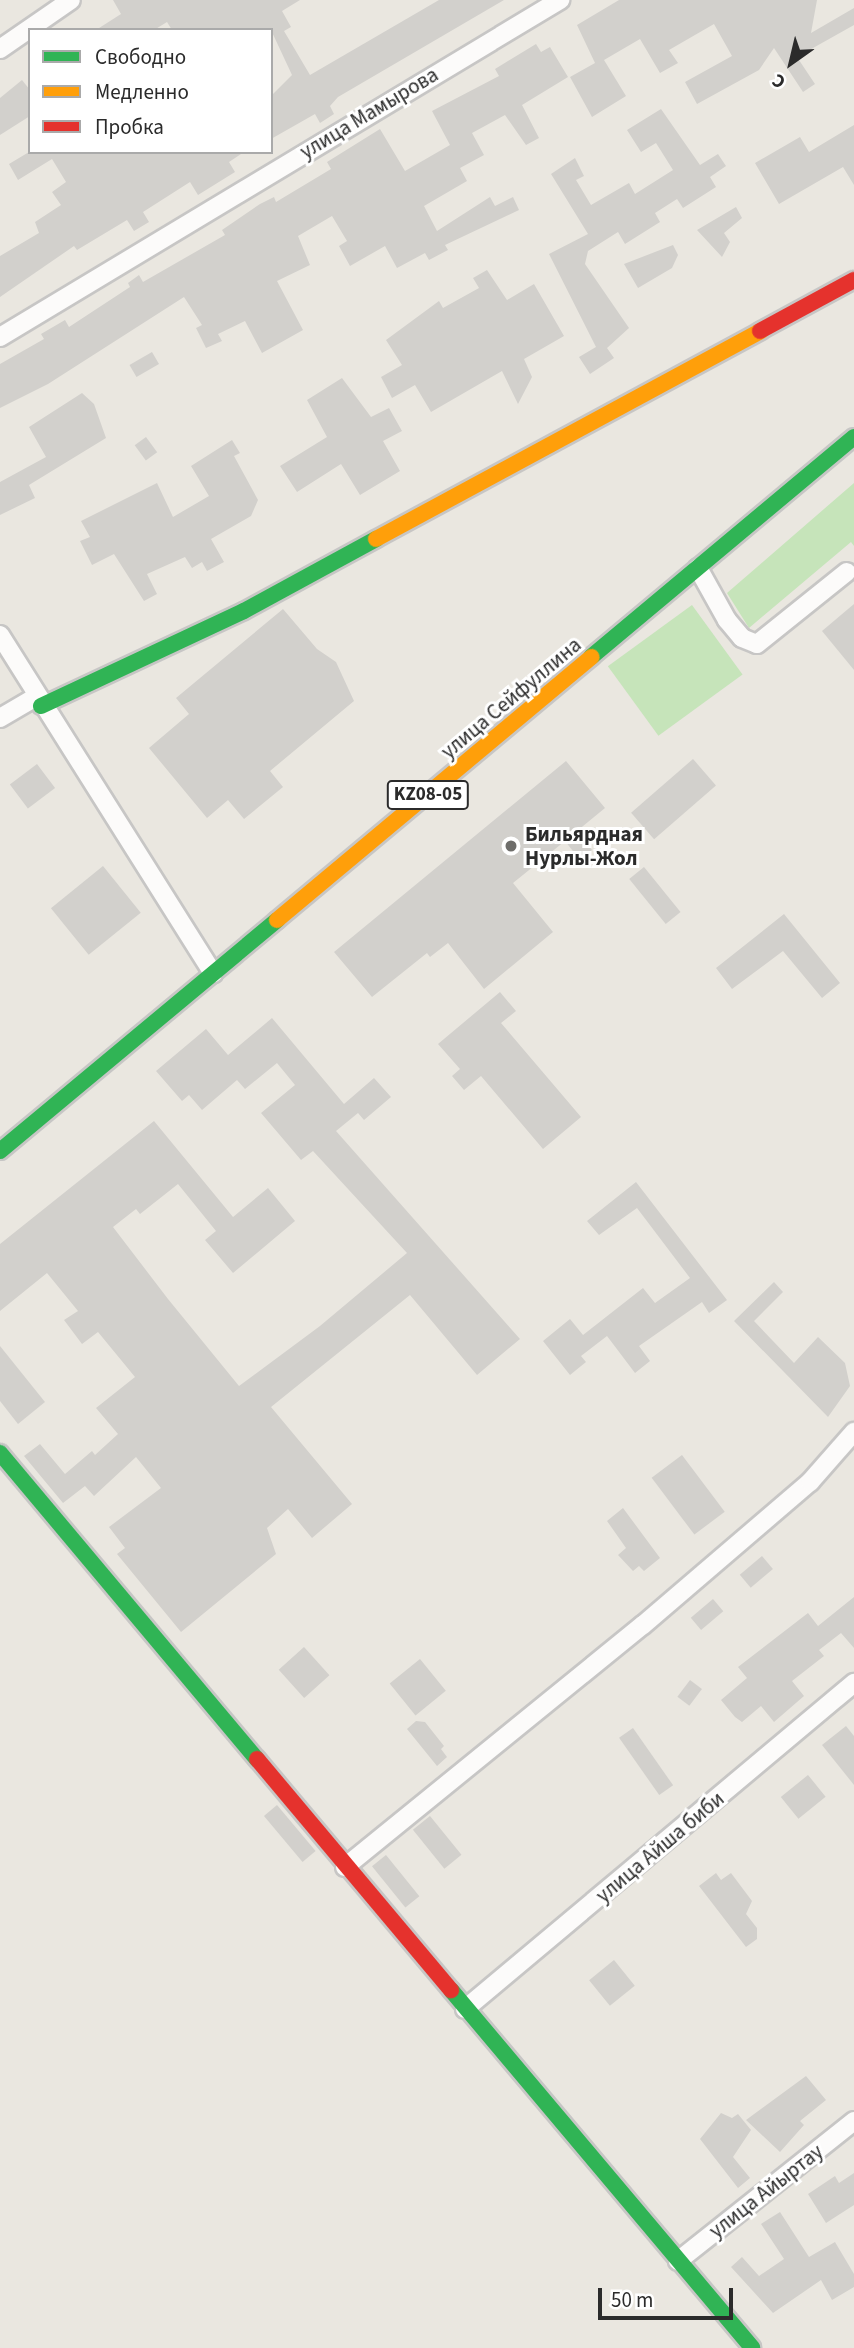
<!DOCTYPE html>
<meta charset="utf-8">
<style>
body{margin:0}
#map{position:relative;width:854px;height:2348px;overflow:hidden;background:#eae7e0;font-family:"Source Sans 3",sans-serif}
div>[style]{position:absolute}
.green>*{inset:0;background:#c6e4ba;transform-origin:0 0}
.building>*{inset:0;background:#d2d0cc;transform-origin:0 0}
.roads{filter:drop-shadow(2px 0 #c7c6c5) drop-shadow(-2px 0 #c7c6c5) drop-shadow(0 2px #c7c6c5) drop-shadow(0 -2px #c7c6c5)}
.street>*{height:18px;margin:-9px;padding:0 9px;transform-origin:9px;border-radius:9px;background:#fcfbfa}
.fast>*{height:16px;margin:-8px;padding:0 8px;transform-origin:8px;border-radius:8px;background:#30b455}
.slow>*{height:16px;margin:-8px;padding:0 8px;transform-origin:8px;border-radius:8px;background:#ff9f0a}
.jam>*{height:16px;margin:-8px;padding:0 8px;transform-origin:8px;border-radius:8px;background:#e5322d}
.dots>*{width:19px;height:19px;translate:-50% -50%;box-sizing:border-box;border:4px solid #fff;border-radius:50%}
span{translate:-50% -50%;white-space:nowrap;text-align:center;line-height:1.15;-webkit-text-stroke:6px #fff;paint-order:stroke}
.shield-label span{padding:2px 5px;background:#fff;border:2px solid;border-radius:5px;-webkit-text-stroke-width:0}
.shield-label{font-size:19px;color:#2b2b2b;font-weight:700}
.street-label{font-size:21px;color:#2b2b2b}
.poi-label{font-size:21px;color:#2b2b2b;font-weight:700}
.left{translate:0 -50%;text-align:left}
.legend{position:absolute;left:28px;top:28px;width:245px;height:126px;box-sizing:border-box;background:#fff;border:2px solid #aaa;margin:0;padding:9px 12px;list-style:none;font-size:21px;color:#2b2b2b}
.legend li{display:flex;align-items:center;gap:14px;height:35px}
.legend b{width:35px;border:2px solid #aaa}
.north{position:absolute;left:756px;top:28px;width:70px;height:70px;-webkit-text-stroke:5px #fff;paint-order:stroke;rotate:214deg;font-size:19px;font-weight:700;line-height:28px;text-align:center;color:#2b2b2b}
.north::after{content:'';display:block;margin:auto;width:24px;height:32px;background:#2b2b2b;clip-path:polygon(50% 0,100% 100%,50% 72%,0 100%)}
.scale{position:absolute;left:598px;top:2288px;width:135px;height:32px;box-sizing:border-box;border:4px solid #2b2b2b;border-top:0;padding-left:9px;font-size:21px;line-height:24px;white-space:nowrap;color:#2b2b2b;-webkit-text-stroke:5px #fff;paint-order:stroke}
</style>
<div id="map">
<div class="green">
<div style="clip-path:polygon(854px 483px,854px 546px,851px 542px,749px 628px,727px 593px)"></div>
<div style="left:692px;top:605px;width:86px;height:104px;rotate:54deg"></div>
</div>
<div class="building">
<div style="clip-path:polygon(113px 0,300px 0,282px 11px,291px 27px,284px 31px,310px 75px,439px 0,504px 0,338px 97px,330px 106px,334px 114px,320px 123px,315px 114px,271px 139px,271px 96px,292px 75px,271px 30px,172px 30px,167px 22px,154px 30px,96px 30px,121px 14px)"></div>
<div style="clip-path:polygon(619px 0,817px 0,811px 33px,854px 8px,854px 25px,797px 57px,815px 84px,803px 92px,774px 48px,759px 70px,697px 104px,685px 82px,732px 56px,714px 24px,669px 50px,678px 63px,660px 73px,640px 39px,604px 60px,626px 96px,592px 117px,570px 77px,595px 63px,577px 25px)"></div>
<div style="clip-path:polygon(536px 44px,541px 52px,550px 47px,568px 77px,522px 105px,539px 138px,526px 145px,505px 115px,472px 133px,484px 155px,460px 168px,467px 181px,424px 206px,437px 231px,490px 197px,495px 206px,513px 197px,519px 210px,445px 245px,448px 250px,429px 260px,425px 253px,397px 268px,385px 246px,350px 266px,339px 246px,347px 241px,332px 216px,298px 236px,310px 265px,277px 281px,303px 330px,262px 353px,245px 321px,218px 334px,222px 341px,206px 348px,196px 328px,202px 325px,184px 297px,48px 384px,0 408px,0 364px,44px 339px,41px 334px,65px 320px,69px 327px,130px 287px,128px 283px,139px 275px,143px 282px,225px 235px,222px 230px,260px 204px,274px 197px,276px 202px,331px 169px,327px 162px,380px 129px,405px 171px,450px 145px,432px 111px,499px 76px,495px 69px)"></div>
<div style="clip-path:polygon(22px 80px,30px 90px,30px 116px,0 135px,0 98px)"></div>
<div style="clip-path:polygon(661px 109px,700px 165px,718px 154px,726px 166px,710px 177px,716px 187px,683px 208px,677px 199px,655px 213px,660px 222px,625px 244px,618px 232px,588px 251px,585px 264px,629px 328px,607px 348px,614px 358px,590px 374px,579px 357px,596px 347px,549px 254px,588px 234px,551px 174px,575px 158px,584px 176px,576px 180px,591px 205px,629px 183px,635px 194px,673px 170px,656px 143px,641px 152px,627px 130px)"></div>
<div style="clip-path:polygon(854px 125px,854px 185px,843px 167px,779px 204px,755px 163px,800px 137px,809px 152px)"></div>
<div style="clip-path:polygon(29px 152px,244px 152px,229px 162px,235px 172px,198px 195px,190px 182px,143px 212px,149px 222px,134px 231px,127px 220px,77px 250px,74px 246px,0 297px,0 256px,39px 233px,35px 222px,61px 205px,52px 192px,66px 182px,52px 159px,18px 180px,9px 164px)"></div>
<div style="clip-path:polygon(736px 207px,742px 218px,724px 233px,730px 242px,722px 257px,697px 230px)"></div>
<div style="clip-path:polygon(673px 245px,678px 255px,672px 268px,638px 288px,624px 264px)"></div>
<div style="clip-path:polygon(487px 270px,507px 300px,534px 284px,564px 336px,524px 359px,532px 377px,518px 404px,502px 371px,431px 412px,415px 385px,392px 398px,381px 377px,402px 365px,386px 340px,439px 301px,443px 308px,479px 288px,473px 278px)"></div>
<div style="left:152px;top:352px;width:14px;height:26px;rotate:60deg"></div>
<div style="clip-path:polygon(342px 378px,371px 417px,389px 408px,402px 431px,383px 441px,400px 471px,360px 495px,341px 464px,297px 492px,280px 466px,327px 437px,307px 400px)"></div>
<div style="clip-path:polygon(82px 393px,94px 404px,106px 438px,29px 485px,35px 498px,0 515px,0 482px,46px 457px,29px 427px)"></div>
<div style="left:146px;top:437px;width:19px;height:14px;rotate:54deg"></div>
<div style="clip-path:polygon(232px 440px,240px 453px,234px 456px,258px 500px,251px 516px,211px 539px,224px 562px,207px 571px,202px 562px,192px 568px,185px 557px,147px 574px,157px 594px,144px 601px,114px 554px,92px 565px,80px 541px,90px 537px,81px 521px,157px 483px,173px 517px,209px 496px,191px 466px)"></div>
<div style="clip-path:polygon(854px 604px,854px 670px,822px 631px)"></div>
<div style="clip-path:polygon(283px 609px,317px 649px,336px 662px,354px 701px,270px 771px,283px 787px,244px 819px,228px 800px,207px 818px,149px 748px,189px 714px,176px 698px)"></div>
<div style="left:693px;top:759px;width:35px;height:82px;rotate:49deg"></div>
<div style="clip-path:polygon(566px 761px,605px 808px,577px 831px,592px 850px,580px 860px,565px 841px,513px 883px,553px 932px,484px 989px,448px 943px,430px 957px,427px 953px,372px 997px,334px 952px)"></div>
<div style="left:37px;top:764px;width:30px;height:34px;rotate:53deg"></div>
<div style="left:103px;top:866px;width:60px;height:67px;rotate:51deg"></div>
<div style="left:644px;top:867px;width:58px;height:19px;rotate:51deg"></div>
<div style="clip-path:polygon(784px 914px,840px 983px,822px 998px,783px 951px,732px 989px,716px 968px)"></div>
<div style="clip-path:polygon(500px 992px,516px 1011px,501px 1023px,581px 1117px,543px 1149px,481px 1076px,464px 1090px,452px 1076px,460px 1069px,438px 1044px)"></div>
<div style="clip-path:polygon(272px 1018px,344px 1104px,374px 1078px,391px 1097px,364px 1120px,358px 1113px,336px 1131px,520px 1339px,477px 1375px,410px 1295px,271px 1407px,352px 1504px,312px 1538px,288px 1509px,267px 1528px,276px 1554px,181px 1632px,117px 1554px,125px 1548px,109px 1527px,161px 1488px,136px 1457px,94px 1496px,85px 1486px,63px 1503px,24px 1456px,40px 1444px,65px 1474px,92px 1451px,95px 1455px,118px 1434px,96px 1408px,135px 1377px,98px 1332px,82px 1344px,64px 1320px,78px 1311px,47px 1273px,0 1311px,0 1244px,154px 1121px,233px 1217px,268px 1188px,295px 1221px,233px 1273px,205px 1240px,216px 1231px,178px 1184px,140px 1214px,136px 1209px,113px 1227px,168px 1299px,239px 1386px,320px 1326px,407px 1253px,313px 1151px,301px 1160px,261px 1113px,295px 1085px,277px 1063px,245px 1089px,237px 1080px,202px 1110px,189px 1095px,182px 1101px,156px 1071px,206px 1029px,228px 1055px)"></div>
<div style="clip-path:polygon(636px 1182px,727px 1300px,709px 1313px,702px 1302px,639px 1346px,650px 1361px,635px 1373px,607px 1336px,581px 1356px,586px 1362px,570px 1375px,543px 1341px,570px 1319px,583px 1335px,643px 1288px,655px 1303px,690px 1278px,637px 1208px,599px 1235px,587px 1221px)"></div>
<div style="clip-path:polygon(774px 1282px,783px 1292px,754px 1321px,794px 1363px,818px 1337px,845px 1363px,850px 1386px,828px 1417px,734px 1321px)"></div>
<div style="clip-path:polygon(0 1346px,45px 1402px,18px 1424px,0 1401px)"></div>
<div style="left:682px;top:1455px;width:71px;height:38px;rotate:53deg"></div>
<div style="clip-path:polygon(623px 1508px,660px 1558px,644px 1571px,639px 1566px,633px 1571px,618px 1555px,626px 1548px,607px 1521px)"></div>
<div style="left:762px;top:1556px;width:17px;height:29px;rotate:50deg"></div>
<div style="clip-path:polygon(854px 1597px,854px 1648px,841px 1633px,819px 1650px,824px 1656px,792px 1681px,804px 1696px,774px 1722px,761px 1706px,742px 1722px,735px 1717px,721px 1700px,747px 1678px,738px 1667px,808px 1613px,818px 1626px)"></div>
<div style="left:713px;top:1599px;width:16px;height:29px;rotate:50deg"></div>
<div style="left:304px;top:1647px;width:38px;height:34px;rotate:48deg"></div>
<div style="left:420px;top:1659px;width:41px;height:39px;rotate:51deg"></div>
<div style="left:690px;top:1680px;width:15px;height:21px;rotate:37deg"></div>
<div style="clip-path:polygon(416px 1721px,425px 1722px,444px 1746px,441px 1749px,447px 1757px,437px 1766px,407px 1729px)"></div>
<div style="clip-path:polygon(846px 1726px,854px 1736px,854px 1785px,822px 1745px)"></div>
<div style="left:633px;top:1728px;width:70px;height:17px;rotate:55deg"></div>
<div style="left:808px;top:1775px;width:28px;height:35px;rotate:51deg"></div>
<div style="left:277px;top:1805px;width:60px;height:17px;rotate:50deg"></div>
<div style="left:430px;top:1816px;width:50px;height:22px;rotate:51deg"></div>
<div style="left:386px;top:1855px;width:53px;height:18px;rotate:51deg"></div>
<div style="clip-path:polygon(716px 1873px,721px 1880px,731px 1873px,752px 1901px,746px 1914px,757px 1928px,757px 1939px,746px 1947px,699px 1886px)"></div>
<div style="left:614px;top:1960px;width:33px;height:32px;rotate:51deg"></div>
<div style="clip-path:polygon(806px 2076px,826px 2100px,800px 2121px,804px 2125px,780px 2152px,746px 2120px)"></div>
<div style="clip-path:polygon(721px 2113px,732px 2118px,738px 2114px,751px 2130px,733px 2157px,750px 2178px,738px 2188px,700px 2139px)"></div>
<div style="clip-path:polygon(854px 2173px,854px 2205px,826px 2223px,808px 2194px,835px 2176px,839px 2183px)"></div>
<div style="clip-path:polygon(780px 2212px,809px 2257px,835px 2242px,854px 2274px,854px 2287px,832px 2300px,821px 2280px,773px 2313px,731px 2267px,742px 2257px,759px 2276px,784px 2259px,761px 2224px)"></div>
</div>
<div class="roads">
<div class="street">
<div style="left:0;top:49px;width:86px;rotate:-34.6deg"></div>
<div style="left:0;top:337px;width:654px;rotate:-31.04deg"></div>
<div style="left:698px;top:568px;width:60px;rotate:60.9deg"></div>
<div style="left:727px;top:620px;width:23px;rotate:50deg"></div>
<div style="left:742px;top:638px;width:16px;rotate:22deg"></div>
<div style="left:757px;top:644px;width:115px;rotate:-38.7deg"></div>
<div style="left:0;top:635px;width:400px;rotate:57.8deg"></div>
<div style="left:0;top:718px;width:42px;rotate:-30.3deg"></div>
<div style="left:345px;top:1867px;width:384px;rotate:-39.1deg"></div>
<div style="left:643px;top:1625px;width:220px;rotate:-40.6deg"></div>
<div style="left:810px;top:1482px;width:67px;rotate:-48.7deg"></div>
<div style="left:465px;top:2009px;width:508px;rotate:-39.96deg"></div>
<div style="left:678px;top:2261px;width:225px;rotate:-38.5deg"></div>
</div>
<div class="fast">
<div style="left:591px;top:657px;width:343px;rotate:-39.9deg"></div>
<div style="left:41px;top:706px;width:224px;rotate:-25.1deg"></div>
<div style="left:244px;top:611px;width:150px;rotate:-28.6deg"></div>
<div style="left:0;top:1151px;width:361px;rotate:-39.8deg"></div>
<div style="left:0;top:1453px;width:400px;rotate:50deg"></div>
<div style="left:451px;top:1990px;width:468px;rotate:49.9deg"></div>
</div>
<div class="slow">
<div style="left:376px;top:539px;width:437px;rotate:-28.4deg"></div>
<div style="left:277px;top:920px;width:410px;rotate:-39.9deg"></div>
</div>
<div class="jam">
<div style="left:760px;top:331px;width:107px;rotate:-28.5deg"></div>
<div style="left:257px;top:1759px;width:302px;rotate:50deg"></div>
</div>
</div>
<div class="dots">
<div style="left:511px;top:846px;background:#6e6d6a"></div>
</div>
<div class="shield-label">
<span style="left:428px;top:795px">KZ08-05</span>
</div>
<div class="street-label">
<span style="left:369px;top:113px;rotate:-31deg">улица Мамырова</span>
<span style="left:511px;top:698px;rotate:-40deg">улица Сейфуллина</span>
<span style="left:660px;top:1847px;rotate:-40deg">улица Айша биби</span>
<span style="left:766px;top:2191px;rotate:-38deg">улица Айыртау</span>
</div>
<div class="poi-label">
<span class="left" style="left:525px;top:846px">Бильярдная<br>Нурлы-Жол</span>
</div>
<ul class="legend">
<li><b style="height:9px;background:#30b455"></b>Свободно</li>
<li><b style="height:9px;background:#ff9f0a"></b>Медленно</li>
<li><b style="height:9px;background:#e5322d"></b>Пробка</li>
</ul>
<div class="north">С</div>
<div class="scale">50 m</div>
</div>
